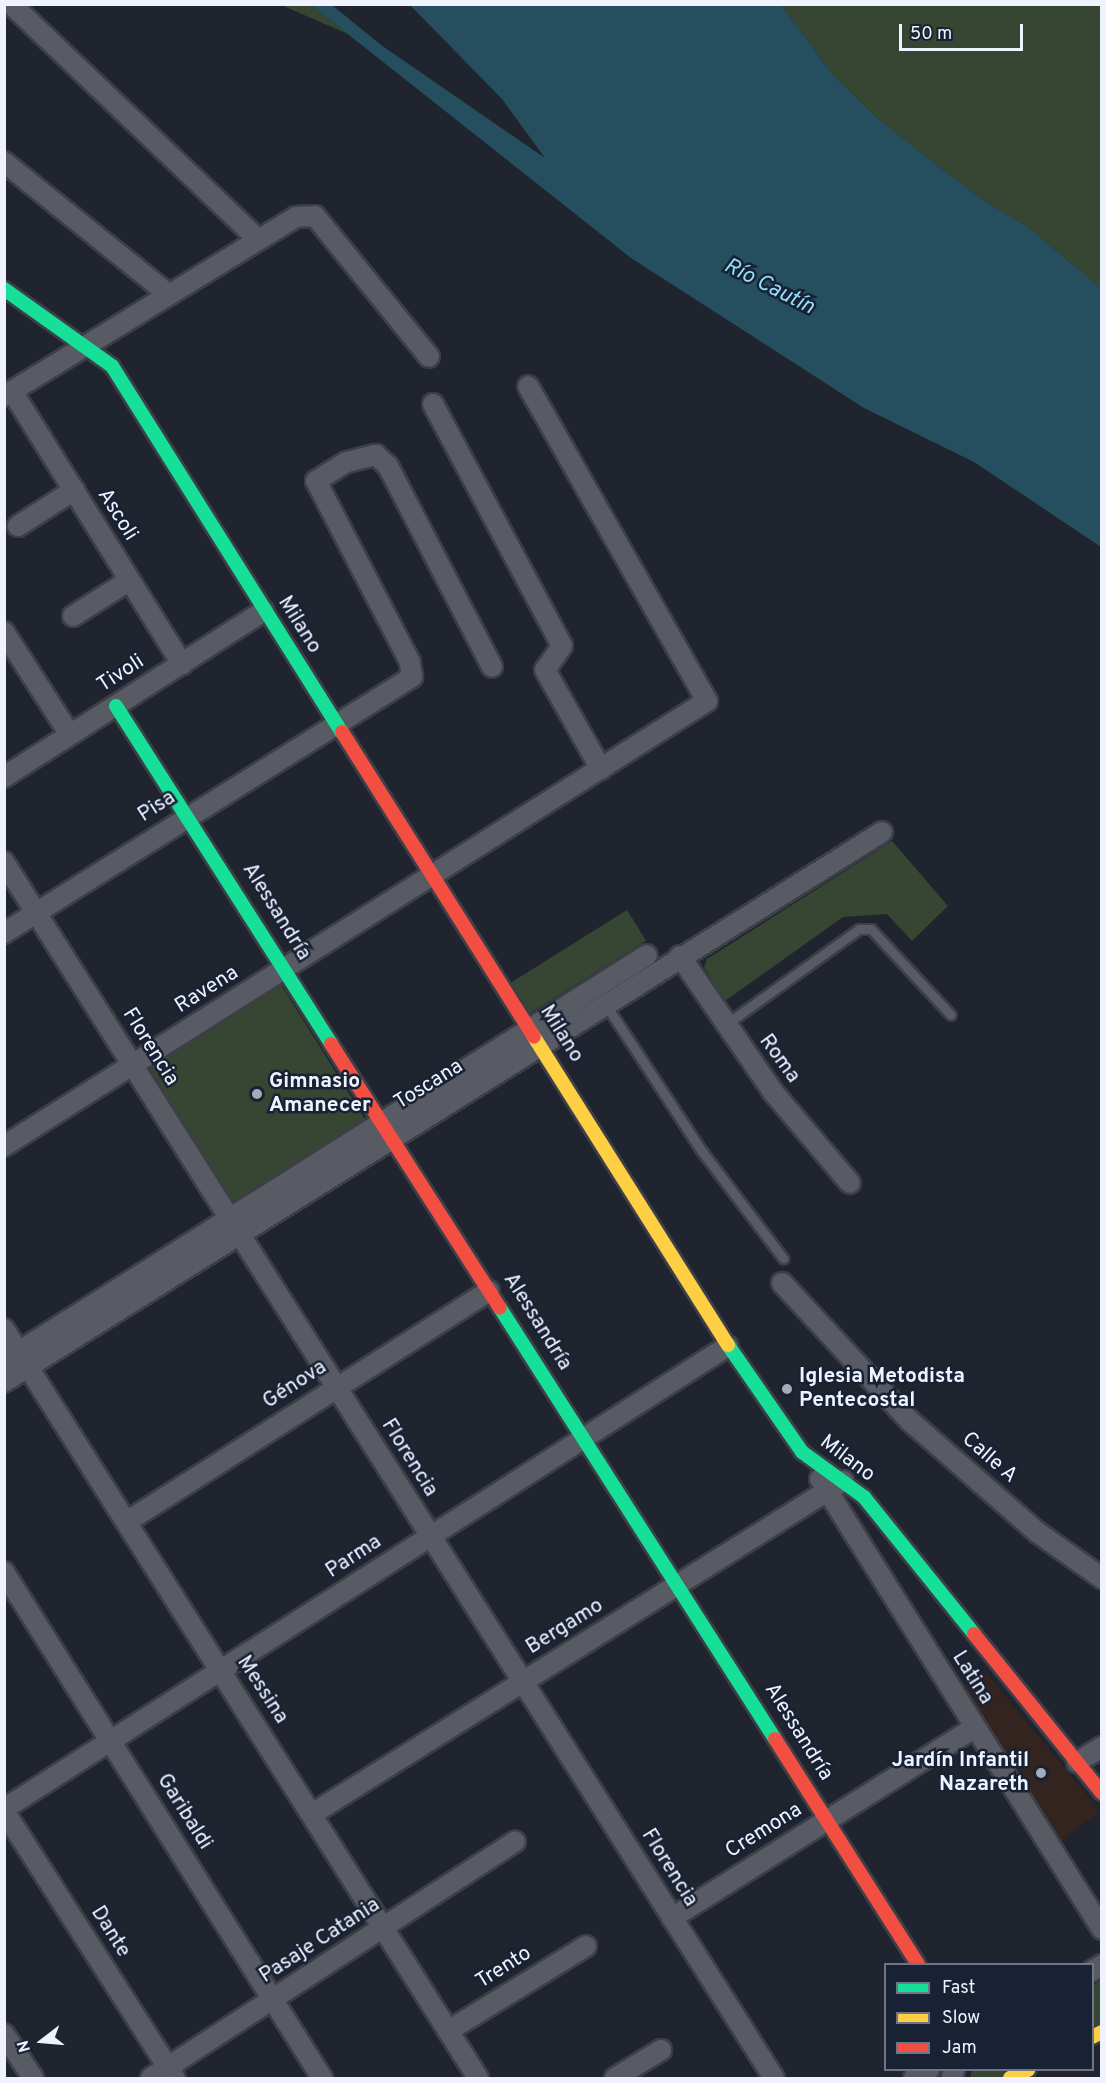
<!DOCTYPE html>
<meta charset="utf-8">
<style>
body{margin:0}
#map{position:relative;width:1106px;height:2083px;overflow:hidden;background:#1f242e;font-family:Overpass,sans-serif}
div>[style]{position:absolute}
.education>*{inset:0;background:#33241f}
.green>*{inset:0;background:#364633;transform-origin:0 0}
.water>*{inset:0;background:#254f5e}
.roads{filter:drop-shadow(2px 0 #3c3f48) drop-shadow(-2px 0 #3c3f48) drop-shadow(0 2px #3c3f48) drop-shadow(0 -2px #3c3f48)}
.lane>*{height:9px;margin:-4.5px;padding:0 4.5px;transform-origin:4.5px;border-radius:4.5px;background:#585b64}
.street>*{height:20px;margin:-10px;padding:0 10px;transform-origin:10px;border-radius:10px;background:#585b64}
.fast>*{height:14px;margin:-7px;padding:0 7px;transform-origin:7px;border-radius:7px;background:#16e098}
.slow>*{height:14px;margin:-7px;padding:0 7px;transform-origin:7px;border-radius:7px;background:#ffcf43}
.jam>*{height:14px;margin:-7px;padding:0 7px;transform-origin:7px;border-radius:7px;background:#f24e42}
.dots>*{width:16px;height:16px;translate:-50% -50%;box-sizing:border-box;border:3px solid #192134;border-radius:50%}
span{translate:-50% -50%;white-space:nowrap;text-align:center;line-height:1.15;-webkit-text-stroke:5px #192134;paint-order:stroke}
.street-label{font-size:21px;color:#eef3fe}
.poi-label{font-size:21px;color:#eef3fe;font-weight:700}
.left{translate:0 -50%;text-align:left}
.right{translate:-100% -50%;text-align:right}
.water-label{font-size:22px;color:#91dffb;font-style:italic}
.frame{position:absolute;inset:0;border:6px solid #eef3fe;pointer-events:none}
.legend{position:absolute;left:884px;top:1963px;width:210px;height:108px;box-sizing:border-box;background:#192134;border:2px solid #6e7585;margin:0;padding:8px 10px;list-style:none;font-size:18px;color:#eef3fe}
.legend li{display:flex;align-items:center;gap:12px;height:30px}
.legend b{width:30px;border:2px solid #6e7585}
.north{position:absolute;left:12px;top:2011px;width:60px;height:60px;-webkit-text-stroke:4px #192134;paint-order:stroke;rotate:254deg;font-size:16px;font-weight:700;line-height:24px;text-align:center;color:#eef3fe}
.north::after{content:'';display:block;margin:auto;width:21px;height:27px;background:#eef3fe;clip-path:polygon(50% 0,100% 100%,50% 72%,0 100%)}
.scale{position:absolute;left:899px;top:24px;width:124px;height:27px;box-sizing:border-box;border:3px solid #eef3fe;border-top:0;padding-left:8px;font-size:18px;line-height:21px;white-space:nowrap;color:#eef3fe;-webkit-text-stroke:4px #192134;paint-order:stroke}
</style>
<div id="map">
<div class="education">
<div style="clip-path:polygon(984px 1670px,1100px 1811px,1058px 1844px,961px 1688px)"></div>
</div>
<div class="green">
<div style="clip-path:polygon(281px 5px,311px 5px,348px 34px)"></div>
<div style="clip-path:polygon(781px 5px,1101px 5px,1101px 288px,1028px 227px,977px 196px,882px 122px,833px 75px)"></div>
<div style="clip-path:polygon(892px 841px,948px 906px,912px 941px,887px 914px,843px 917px,725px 1001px,704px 967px,707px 959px)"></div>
<div style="left:627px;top:910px;width:36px;height:138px;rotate:58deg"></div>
<div style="left:280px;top:983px;width:163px;height:156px;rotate:58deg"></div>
<div style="clip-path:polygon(1101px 1980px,1101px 2036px,1092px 2040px,1092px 1986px)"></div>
<div style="clip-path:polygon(972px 2070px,1031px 2070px,1012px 2078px,970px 2078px)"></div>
</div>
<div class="water">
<div style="clip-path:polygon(311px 5px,332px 5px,381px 45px,545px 158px,502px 99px,410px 5px,781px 5px,833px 75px,882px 122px,977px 196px,1028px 227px,1101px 288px,1101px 547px,974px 462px,864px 408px,631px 258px)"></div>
</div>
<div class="roads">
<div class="lane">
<div style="left:606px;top:1005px;width:173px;rotate:56.8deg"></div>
<div style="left:701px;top:1150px;width:136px;rotate:52.8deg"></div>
<div style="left:725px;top:1025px;width:165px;rotate:-35.6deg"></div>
<div style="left:859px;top:929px;width:12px"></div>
<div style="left:871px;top:929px;width:117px;rotate:47.1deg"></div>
</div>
<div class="street">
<div style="left:11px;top:4px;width:341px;rotate:43.6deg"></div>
<div style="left:4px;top:162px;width:211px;rotate:38.8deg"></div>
<div style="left:12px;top:391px;width:322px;rotate:58.1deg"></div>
<div style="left:4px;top:396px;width:342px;rotate:-31.5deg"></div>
<div style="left:296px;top:217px;width:19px;rotate:-3deg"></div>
<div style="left:315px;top:216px;width:181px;rotate:51deg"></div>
<div style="left:433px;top:404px;width:274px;rotate:61.9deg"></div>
<div style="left:562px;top:646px;width:29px;rotate:125deg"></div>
<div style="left:545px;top:670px;width:114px;rotate:60.5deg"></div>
<div style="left:18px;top:526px;width:67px;rotate:-32.7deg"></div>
<div style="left:73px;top:616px;width:67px;rotate:-32.3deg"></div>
<div style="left:4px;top:632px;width:122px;rotate:57.3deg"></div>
<div style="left:4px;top:777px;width:308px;rotate:-32.6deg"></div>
<div style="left:4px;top:862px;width:1439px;rotate:57.66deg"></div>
<div style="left:4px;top:933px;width:482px;rotate:-32.1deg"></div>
<div style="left:412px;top:677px;width:15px;rotate:-98deg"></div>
<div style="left:410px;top:662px;width:204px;rotate:-117.4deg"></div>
<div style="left:316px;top:481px;width:36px;rotate:-32deg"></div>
<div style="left:347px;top:462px;width:30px;rotate:-14deg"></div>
<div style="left:376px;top:455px;width:16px;rotate:43deg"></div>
<div style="left:388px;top:466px;width:226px;rotate:62.6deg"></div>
<div style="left:680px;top:956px;width:165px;rotate:55.6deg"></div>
<div style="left:773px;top:1092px;width:119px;rotate:49.8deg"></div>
<div style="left:4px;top:1146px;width:832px;rotate:-32.33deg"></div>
<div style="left:707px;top:701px;width:362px;rotate:-119.6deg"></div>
<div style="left:782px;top:1283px;width:187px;rotate:47.2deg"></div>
<div style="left:909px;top:1420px;width:170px;rotate:41.2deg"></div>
<div style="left:1037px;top:1532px;width:80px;rotate:35.3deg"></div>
<div style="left:4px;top:1329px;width:886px;rotate:57.67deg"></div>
<div style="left:4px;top:1361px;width:760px;rotate:-32.27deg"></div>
<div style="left:4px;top:1382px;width:1036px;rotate:-32.06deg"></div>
<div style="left:820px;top:1479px;width:531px;rotate:57.93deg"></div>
<div style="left:128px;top:1521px;width:428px;rotate:-32.5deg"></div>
<div style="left:4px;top:1572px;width:598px;rotate:57.85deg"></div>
<div style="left:1077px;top:1762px;width:29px;rotate:-31deg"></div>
<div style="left:4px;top:1809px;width:859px;rotate:-32.6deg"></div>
<div style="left:4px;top:1811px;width:317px;rotate:57.4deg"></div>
<div style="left:312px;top:1814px;width:627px;rotate:-32.09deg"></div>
<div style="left:672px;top:1918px;width:357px;rotate:-32.2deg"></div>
<div style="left:1092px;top:1971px;width:12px;rotate:-31deg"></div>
<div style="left:448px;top:2031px;width:162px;rotate:-31.6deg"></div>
<div style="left:4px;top:2034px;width:53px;rotate:56.6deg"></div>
<div style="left:151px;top:2078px;width:434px;rotate:-33deg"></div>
<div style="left:615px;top:2078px;width:54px;rotate:-31.3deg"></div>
<div style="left:914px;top:2078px;width:17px;rotate:-28deg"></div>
<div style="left:952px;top:2078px;width:8px;rotate:-76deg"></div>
</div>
<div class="fast">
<div style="left:4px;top:289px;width:133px;rotate:35.5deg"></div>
<div style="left:112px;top:366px;width:432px;rotate:57.9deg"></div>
<div style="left:116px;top:706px;width:401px;rotate:57.5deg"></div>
<div style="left:500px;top:1308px;width:511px;rotate:57.46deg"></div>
<div style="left:728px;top:1345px;width:130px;rotate:55.3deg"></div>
<div style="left:802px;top:1452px;width:77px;rotate:36deg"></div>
<div style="left:864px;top:1497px;width:176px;rotate:51.2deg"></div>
</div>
<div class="slow">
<div style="left:534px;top:1037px;width:364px;rotate:57.8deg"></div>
<div style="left:1092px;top:2037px;width:11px;rotate:-27deg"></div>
<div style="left:1010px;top:2078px;width:20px;rotate:-24deg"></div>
</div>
<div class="jam">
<div style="left:342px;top:732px;width:360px;rotate:57.8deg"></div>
<div style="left:331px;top:1044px;width:313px;rotate:57.4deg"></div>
<div style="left:974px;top:1634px;width:204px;rotate:51.2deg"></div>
<div style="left:775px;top:1739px;width:267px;rotate:57.6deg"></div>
</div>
</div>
<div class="dots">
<div style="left:257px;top:1094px;background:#a6abb5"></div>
<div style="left:787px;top:1389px;background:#a6abb5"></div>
<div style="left:1041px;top:1773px;background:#a6abb5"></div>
</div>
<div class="street-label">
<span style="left:117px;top:515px;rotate:58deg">Ascoli</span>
<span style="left:299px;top:625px;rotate:58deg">Milano</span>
<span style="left:121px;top:674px;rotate:-33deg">Tivoli</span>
<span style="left:157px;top:807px;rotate:-33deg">Pisa</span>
<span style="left:276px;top:912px;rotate:58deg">Alessandría</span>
<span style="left:207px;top:990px;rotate:-32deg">Ravena</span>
<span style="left:561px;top:1034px;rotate:58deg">Milano</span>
<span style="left:150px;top:1047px;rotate:58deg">Florencia</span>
<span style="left:779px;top:1059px;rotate:54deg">Roma</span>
<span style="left:429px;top:1085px;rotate:-32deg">Toscana</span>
<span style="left:537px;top:1322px;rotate:58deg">Alessandría</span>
<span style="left:295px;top:1385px;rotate:-33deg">Génova</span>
<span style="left:409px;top:1458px;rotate:58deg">Florencia</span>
<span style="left:989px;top:1458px;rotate:41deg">Calle A</span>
<span style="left:847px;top:1459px;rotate:37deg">Milano</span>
<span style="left:354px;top:1557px;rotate:-33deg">Parma</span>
<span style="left:565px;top:1627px;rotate:-32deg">Bergamo</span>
<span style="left:972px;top:1678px;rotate:58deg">Latina</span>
<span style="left:262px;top:1690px;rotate:57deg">Messina</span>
<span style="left:798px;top:1732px;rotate:58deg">Alessandría</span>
<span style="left:184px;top:1812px;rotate:58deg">Garibaldi</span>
<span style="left:764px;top:1831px;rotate:-32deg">Cremona</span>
<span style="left:669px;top:1868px;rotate:58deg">Florencia</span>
<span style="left:110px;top:1932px;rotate:58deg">Dante</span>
<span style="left:320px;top:1941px;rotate:-33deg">Pasaje Catania</span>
<span style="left:504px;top:1968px;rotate:-32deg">Trento</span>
</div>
<div class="poi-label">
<span class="left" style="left:269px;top:1094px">Gimnasio<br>Amanecer</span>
<span class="left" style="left:799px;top:1389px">Iglesia Metodista<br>Pentecostal</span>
<span class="right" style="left:1029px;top:1773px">Jardín Infantil<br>Nazareth</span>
</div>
<div class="water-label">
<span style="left:769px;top:287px;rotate:27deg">Río Cautín</span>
</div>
<div class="frame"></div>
<ul class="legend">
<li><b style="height:8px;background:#16e098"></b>Fast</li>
<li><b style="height:8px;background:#ffcf43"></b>Slow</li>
<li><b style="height:8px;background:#f24e42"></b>Jam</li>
</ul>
<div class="north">N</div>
<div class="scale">50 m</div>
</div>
